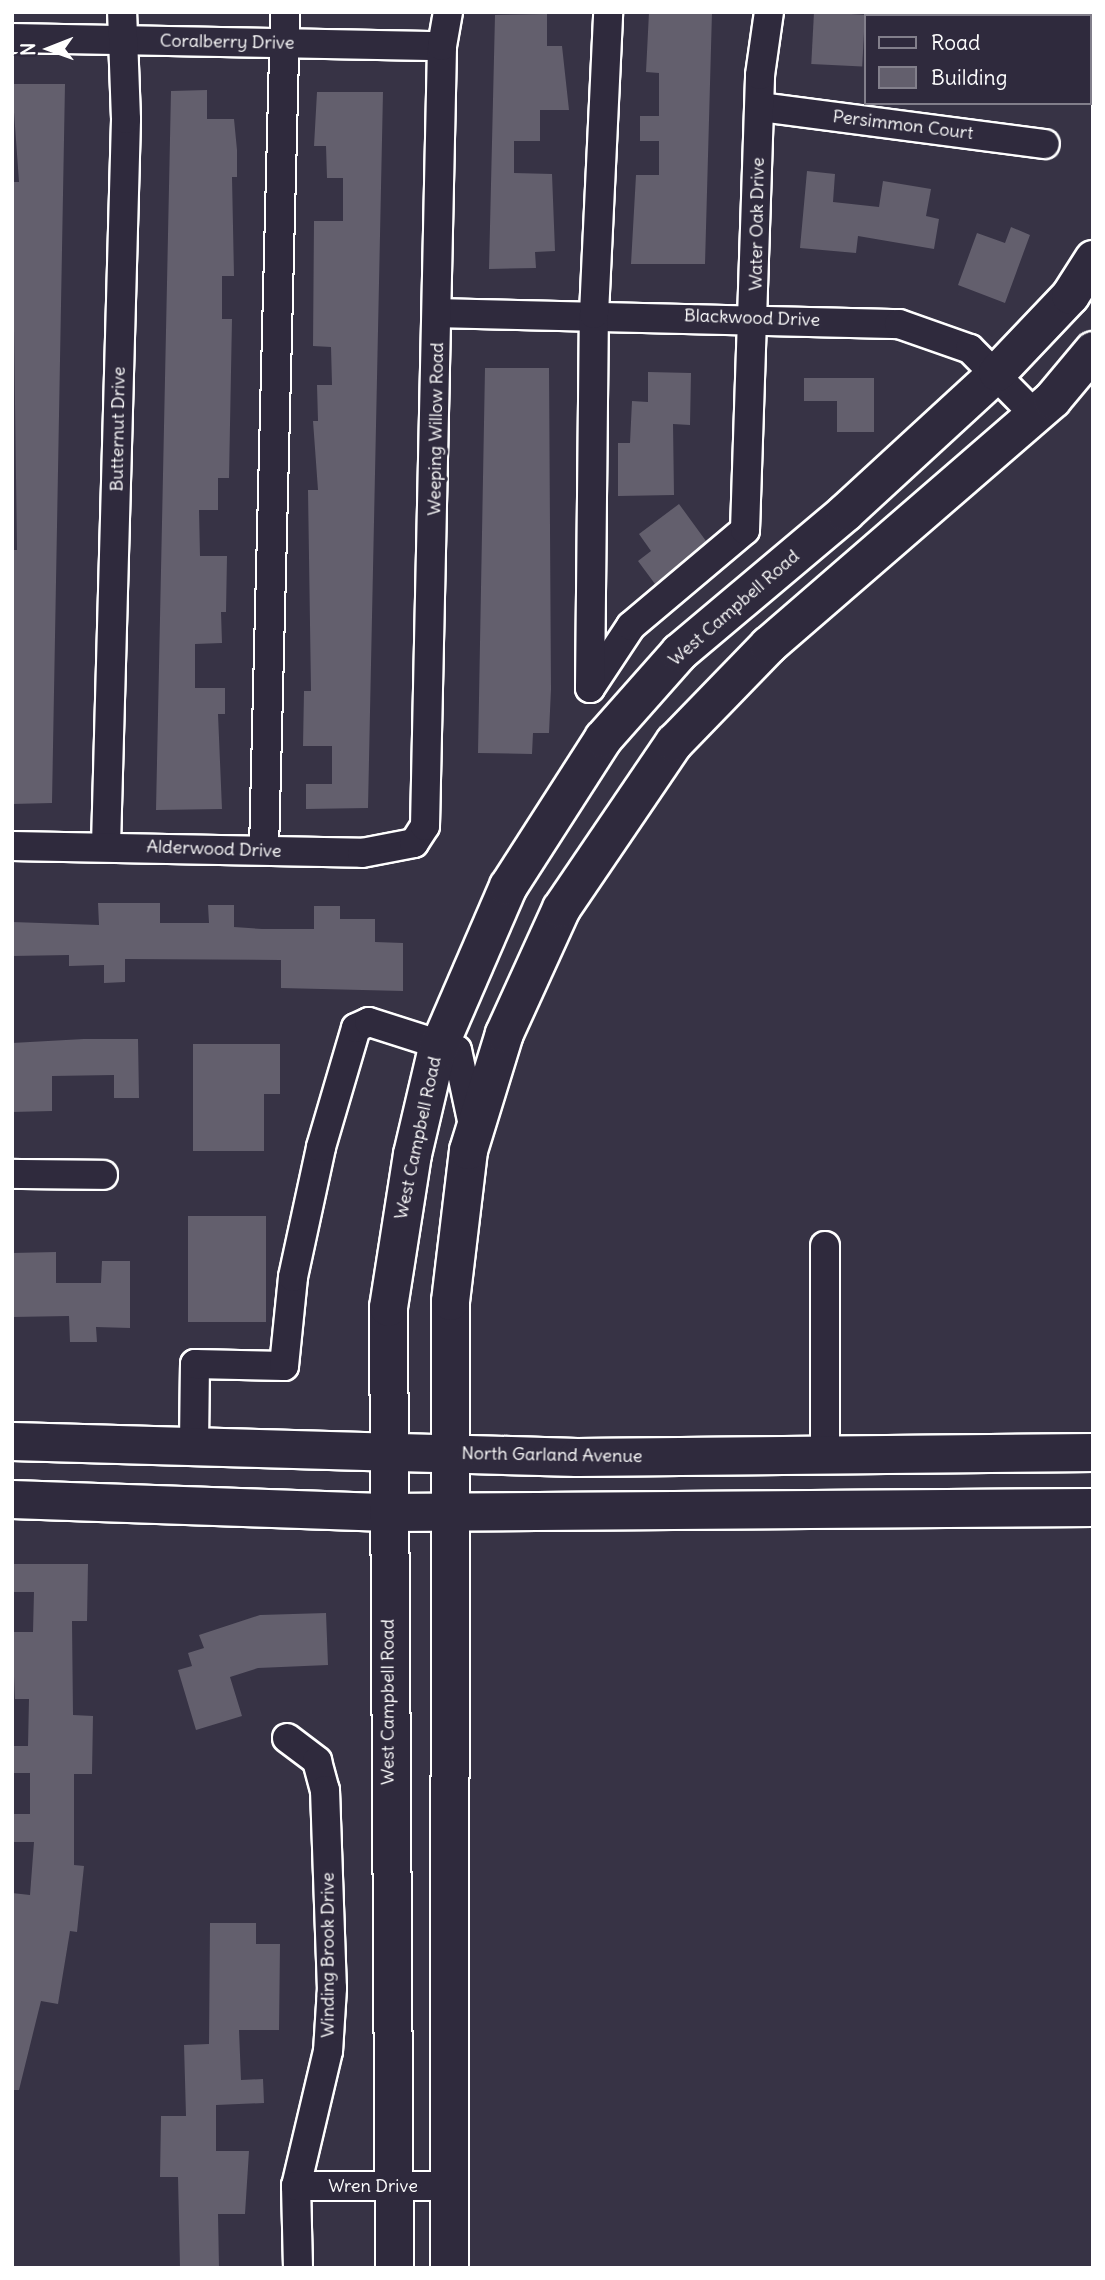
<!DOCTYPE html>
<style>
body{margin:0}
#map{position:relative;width:1105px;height:2280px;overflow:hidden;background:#373345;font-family:Delius,sans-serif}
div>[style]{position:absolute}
.building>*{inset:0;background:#635f6d;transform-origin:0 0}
.roads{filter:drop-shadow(2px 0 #fff) drop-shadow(-2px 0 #fff) drop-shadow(0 2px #fff) drop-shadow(0 -2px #fff)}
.minor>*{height:28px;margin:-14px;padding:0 14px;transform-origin:14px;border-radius:14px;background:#2f2a3d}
.major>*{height:37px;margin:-18.5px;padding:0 18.5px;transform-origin:18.5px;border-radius:18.5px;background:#2f2a3d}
span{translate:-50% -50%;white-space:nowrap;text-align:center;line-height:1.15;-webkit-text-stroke:6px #2f2a3d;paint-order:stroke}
.street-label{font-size:18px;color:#fff}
.frame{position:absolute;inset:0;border:14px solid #fff;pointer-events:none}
.legend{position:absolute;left:864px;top:14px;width:228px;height:91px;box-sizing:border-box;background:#2f2a3d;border:2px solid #827f8b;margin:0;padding:9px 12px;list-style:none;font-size:21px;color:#fff}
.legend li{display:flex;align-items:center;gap:14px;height:35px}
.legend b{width:35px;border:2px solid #827f8b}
.north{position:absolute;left:14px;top:14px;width:70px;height:70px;-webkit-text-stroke:5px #2f2a3d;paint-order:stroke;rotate:269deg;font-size:19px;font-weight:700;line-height:28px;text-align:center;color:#fff}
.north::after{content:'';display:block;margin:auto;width:24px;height:32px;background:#fff;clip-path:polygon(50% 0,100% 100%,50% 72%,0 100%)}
</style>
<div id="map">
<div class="building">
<div style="clip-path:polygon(649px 12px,712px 12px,705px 264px,631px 264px,636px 175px,659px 175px,659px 141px,640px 141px,640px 116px,659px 116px,659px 73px,646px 72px)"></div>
<div style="left:814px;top:12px;width:51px;height:52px;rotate:3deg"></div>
<div style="clip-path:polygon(547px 14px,547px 46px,562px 46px,569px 110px,540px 110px,540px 141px,514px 141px,514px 173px,552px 174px,555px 251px,535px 252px,536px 268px,489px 269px,495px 15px)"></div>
<div style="clip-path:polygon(12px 84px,65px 84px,52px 803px,12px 804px,12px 550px,17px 550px,12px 182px,19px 182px)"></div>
<div style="clip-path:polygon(207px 90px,207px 119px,234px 119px,237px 150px,237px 177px,232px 177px,234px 276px,222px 276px,222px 319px,232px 319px,229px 478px,218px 478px,218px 510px,199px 510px,200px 556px,227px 556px,226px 612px,221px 612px,222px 643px,195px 644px,195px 688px,225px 688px,225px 714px,218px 714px,222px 809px,156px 810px,171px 91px)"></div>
<div style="clip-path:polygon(317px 92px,383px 92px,368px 808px,306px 809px,306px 784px,332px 784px,332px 746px,303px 746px,304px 691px,311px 691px,308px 490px,318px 490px,313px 421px,318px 421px,317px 385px,332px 385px,331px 347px,313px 346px,314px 221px,343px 221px,343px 178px,327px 178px,326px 146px,314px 146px)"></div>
<div style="clip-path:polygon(807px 171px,835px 174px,833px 202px,879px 207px,883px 181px,931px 189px,926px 216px,939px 219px,934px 249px,858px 236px,856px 253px,800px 248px)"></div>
<div style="clip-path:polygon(1011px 227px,1030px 235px,1005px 303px,958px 285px,977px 233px,1005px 243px)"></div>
<div style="clip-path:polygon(485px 368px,549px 368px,551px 689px,549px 733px,533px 733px,532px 754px,478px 753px)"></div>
<div style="clip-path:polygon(648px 372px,691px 373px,690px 425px,673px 424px,674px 495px,618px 496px,618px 443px,630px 443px,632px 401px,648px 402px)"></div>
<div style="clip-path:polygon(804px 378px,874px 378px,874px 432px,837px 432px,837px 401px,804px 401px)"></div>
<div style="clip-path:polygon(679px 504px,706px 541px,655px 584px,638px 561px,651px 551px,639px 534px)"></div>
<div style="clip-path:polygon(98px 903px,160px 903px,160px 923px,209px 923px,208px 905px,234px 905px,234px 927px,262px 929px,314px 929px,314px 906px,340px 906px,340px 919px,375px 919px,375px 942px,403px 943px,403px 991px,281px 988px,281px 960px,125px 959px,125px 982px,104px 983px,104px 965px,69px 966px,69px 955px,12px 956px,12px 922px,99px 925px)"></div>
<div style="clip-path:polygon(84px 1039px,138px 1039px,139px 1098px,114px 1098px,114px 1075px,52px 1076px,52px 1111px,12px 1112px,12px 1043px)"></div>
<div style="clip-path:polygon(193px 1044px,280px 1044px,280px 1094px,264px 1094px,264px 1151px,193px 1151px)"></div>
<div style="left:188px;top:1216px;width:78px;height:106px"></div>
<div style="clip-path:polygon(56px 1252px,56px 1283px,101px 1283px,102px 1261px,130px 1261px,130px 1328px,96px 1327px,97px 1342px,70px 1342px,69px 1316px,12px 1317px,12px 1253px)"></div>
<div style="clip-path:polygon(12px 1564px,88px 1564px,87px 1621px,72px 1621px,73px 1715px,93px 1716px,92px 1774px,74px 1774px,74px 1865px,84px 1866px,77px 1932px,70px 1931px,58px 2004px,41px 2001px,19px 2090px,12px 2090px,12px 1893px,30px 1895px,34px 1842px,12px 1842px,12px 1814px,30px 1814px,30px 1773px,12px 1773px,12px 1746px,28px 1746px,29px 1699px,15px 1699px,12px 1632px,33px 1632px,34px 1592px,12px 1592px)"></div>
<div style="clip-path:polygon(326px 1613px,328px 1665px,258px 1668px,230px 1677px,242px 1716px,196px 1730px,178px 1670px,192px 1666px,188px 1653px,204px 1648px,199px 1635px,260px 1615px)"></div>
<div style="clip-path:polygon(210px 1923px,256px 1923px,256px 1944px,280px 1944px,279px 2030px,239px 2030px,241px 2080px,263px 2079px,264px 2103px,216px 2105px,216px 2151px,249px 2151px,245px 2214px,218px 2214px,219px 2268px,180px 2268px,178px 2177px,160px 2177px,161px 2116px,186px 2116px,184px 2045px,209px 2044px)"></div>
</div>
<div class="roads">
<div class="minor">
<div style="left:12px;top:38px;width:430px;rotate:1.1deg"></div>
<div style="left:760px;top:107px;width:287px;rotate:7.4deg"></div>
<div style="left:438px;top:313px;width:461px;rotate:1.4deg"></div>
<div style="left:899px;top:324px;width:75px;rotate:19.4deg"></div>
<div style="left:970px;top:349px;width:91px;rotate:45.4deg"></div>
<div style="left:590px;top:688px;width:74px;rotate:-56.5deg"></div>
<div style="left:631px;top:626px;width:149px;rotate:-40.1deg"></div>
<div style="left:745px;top:530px;width:455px;rotate:-88.1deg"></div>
<div style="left:760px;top:75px;width:64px;rotate:-81.9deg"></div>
<div style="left:590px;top:688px;width:374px;rotate:-89.4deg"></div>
<div style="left:594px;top:314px;width:302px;rotate:-87.3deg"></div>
<div style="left:106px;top:845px;width:726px;rotate:-88.42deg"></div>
<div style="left:126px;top:119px;width:107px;rotate:-92.1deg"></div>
<div style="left:12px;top:846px;width:350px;rotate:1.1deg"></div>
<div style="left:362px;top:853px;width:53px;rotate:-10.9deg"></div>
<div style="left:414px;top:843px;width:20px;rotate:-57deg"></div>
<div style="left:425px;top:826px;width:780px;rotate:-88.75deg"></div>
<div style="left:442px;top:46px;width:35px;rotate:-80deg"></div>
<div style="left:264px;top:850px;width:838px;rotate:-88.56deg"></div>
<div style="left:12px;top:1174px;width:91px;rotate:0.6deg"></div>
<div style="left:194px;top:1445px;width:81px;rotate:-89.3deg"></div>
<div style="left:195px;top:1364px;width:89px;rotate:1.3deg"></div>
<div style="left:284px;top:1366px;width:89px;rotate:-84.2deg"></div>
<div style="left:293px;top:1277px;width:133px;rotate:-77.8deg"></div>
<div style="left:321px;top:1147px;width:124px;rotate:-73.6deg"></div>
<div style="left:356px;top:1028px;width:14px;rotate:-25deg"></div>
<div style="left:369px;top:1022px;width:92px;rotate:17.7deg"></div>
<div style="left:457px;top:1050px;width:82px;rotate:78deg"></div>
<div style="left:825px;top:1455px;width:209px;rotate:-90deg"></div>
<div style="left:287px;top:1738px;width:38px;rotate:37deg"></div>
<div style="left:317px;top:1761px;width:30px;rotate:75deg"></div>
<div style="left:325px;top:1790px;width:198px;rotate:88deg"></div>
<div style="left:332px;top:1988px;width:63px;rotate:93.6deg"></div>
<div style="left:328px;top:2051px;width:139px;rotate:103.3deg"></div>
<div style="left:296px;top:2186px;width:82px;rotate:88.6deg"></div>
<div style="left:296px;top:2186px;width:154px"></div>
</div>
<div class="major">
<div style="left:12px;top:1441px;width:565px;rotate:1.62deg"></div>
<div style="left:577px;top:1457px;width:516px;rotate:-0.56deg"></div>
<div style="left:12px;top:1499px;width:376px;rotate:2deg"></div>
<div style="left:388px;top:1512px;width:705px;rotate:-0.41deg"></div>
<div style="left:394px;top:2268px;width:961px;rotate:-90.36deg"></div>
<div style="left:388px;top:1307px;width:155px;rotate:-81.1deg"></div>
<div style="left:412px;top:1154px;width:105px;rotate:-76.8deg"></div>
<div style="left:436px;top:1052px;width:181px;rotate:-66.6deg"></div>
<div style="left:508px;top:886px;width:176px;rotate:-57.3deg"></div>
<div style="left:603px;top:738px;width:115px;rotate:-48.5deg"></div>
<div style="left:679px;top:652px;width:217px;rotate:-40.1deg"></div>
<div style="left:845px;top:512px;width:207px;rotate:-42.6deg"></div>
<div style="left:997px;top:372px;width:106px;rotate:-46.5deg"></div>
<div style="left:1070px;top:295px;width:43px;rotate:-57.4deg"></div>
<div style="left:449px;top:2268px;width:967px;rotate:-89.94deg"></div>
<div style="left:450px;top:1301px;width:152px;rotate:-83.2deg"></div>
<div style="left:468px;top:1150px;width:122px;rotate:-72.9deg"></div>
<div style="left:504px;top:1033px;width:137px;rotate:-65.5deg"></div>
<div style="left:561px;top:908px;width:201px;rotate:-55.8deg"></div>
<div style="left:674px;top:742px;width:135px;rotate:-45.9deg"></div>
<div style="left:768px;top:645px;width:376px;rotate:-40.9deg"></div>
<div style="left:1052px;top:399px;width:64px;rotate:-50.1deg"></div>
</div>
</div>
<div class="street-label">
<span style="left:227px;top:42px;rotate:1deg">Coralberry Drive</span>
<span style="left:903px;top:125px;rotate:7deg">Persimmon Court</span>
<span style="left:757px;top:224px;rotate:-89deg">Water Oak Drive</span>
<span style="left:752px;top:318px;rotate:2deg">Blackwood Drive</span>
<span style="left:118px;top:429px;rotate:-89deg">Butternut Drive</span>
<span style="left:436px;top:429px;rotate:-89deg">Weeping Willow Road</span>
<span style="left:734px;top:608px;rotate:-41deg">West Campbell Road</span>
<span style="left:214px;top:849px;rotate:2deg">Alderwood Drive</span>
<span style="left:418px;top:1138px;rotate:-78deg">West Campbell Road</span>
<span style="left:552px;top:1455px;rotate:1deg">North Garland Avenue</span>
<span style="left:388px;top:1702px;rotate:-90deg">West Campbell Road</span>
<span style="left:328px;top:1955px;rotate:-90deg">Winding Brook Drive</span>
<span style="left:373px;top:2186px">Wren Drive</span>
</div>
<div class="frame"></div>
<ul class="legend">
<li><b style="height:9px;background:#2f2a3d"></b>Road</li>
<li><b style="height:19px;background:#635f6d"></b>Building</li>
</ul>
<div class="north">N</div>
</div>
